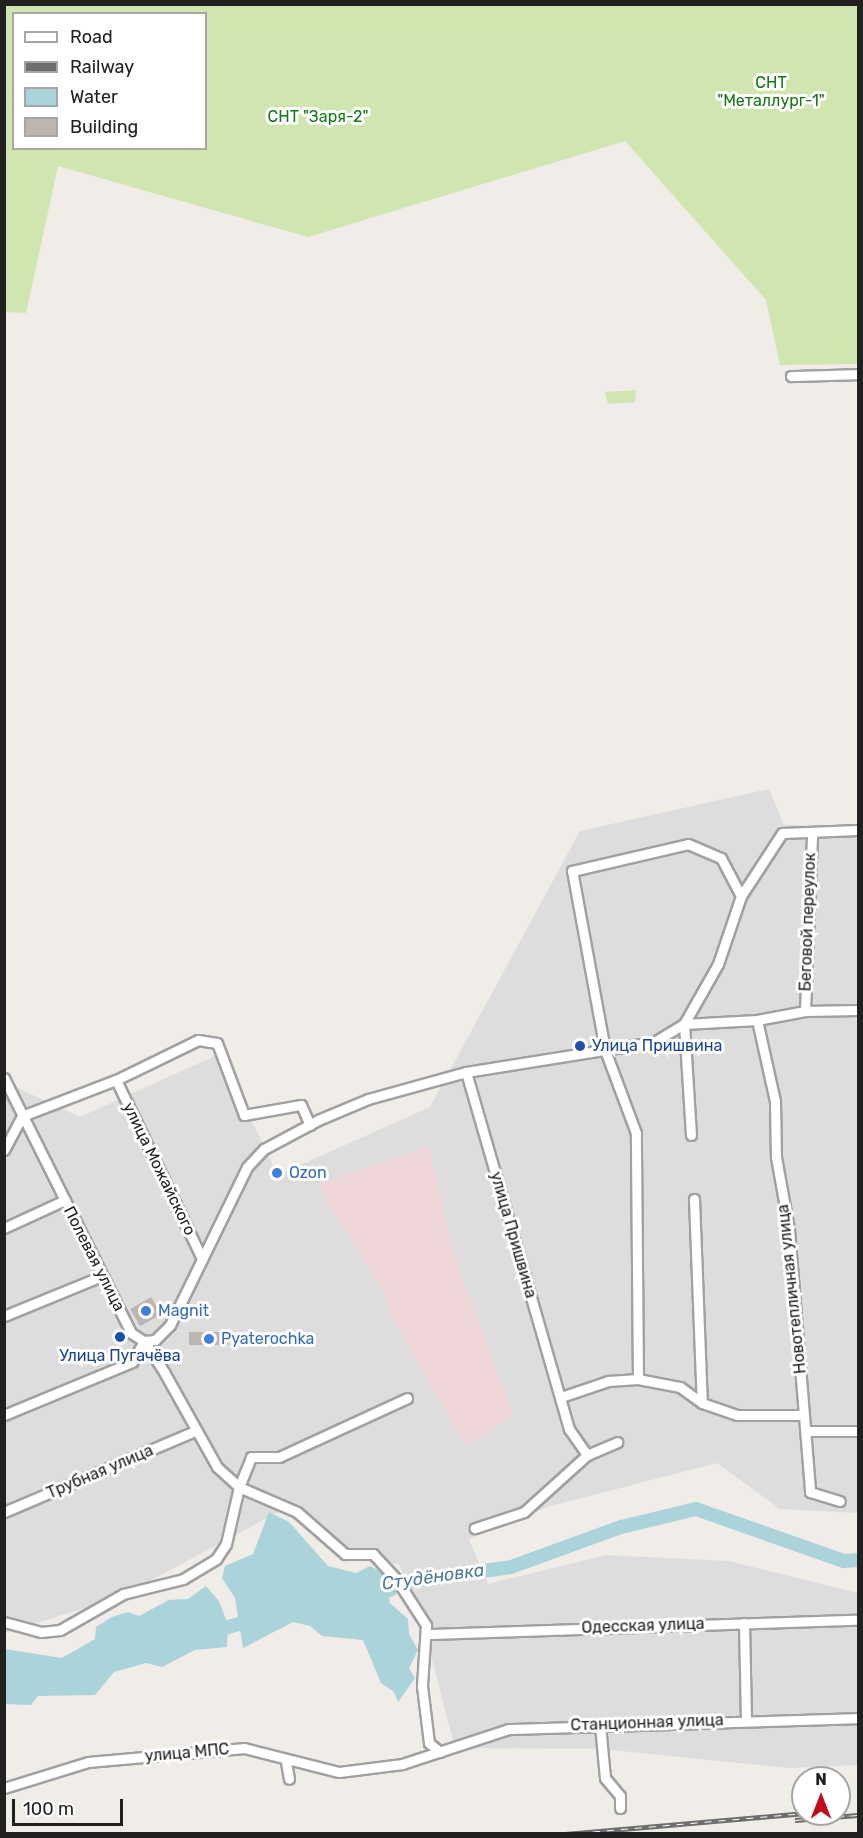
<!DOCTYPE html>
<meta charset="utf-8">
<style>
body{margin:0}
#map{position:relative;width:863px;height:1838px;overflow:hidden;background:#f0ece7;font-family:Rubik,sans-serif}
div>[style]{position:absolute}
.residential>*{inset:0;background:#dedddd}
.commercial>*{inset:0;background:#efd7d9}
.grass>*{inset:0;background:#d0e6b0}
.water>*{inset:0;background:#aad4da}
.river>*{height:14px;margin:-7px;padding:0 7px;transform-origin:7px;border-radius:7px;background:#aad4da}
.building>*{inset:0;background:#bdb5b0;transform-origin:0 0}
.roads{filter:drop-shadow(2px 0 #a1a1a1) drop-shadow(-2px 0 #a1a1a1) drop-shadow(0 2px #a1a1a1) drop-shadow(0 -2px #a1a1a1)}
.minor>*{height:9px;margin:-4.5px;padding:0 4.5px;transform-origin:4.5px;border-radius:4.5px;background:#fff}
.rail>*{height:4.5px;margin-top:-2.25px;transform-origin:0;background:repeating-linear-gradient(90deg,#fff 0 7px,#6e6e6e 0 14px);box-sizing:border-box;border-block:2px solid #6e6e6e}
.dots>*{width:16px;height:16px;translate:-50% -50%;box-sizing:border-box;border:3px solid #fff;border-radius:50%}
span{translate:-50% -50%;white-space:nowrap;text-align:center;line-height:1.15;-webkit-text-stroke:6px #fff;paint-order:stroke}
.park-label{font-size:16px;color:#137913}
.street-label{font-size:16px;color:#202020}
.transit-label{font-size:16px;color:#164399}
.left{translate:0 -50%;text-align:left}
.shop-label{font-size:16px;color:#366cbe}
.water-label{font-size:18px;color:#4b7a9b;font-style:italic}
.frame{position:absolute;inset:0;border:6px solid #202020;pointer-events:none}
.legend{position:absolute;left:12px;top:12px;width:195px;height:138px;box-sizing:border-box;background:#fff;border:2px solid #a6a6a6;margin:0;padding:8px 10px;list-style:none;font-size:18px;color:#202020}
.legend li{display:flex;align-items:center;gap:12px;height:30px}
.legend b{width:30px;border:2px solid #a6a6a6}
.north{position:absolute;left:791px;top:1766px;width:60px;height:60px;box-sizing:border-box;background:#fff;border:2px solid #a6a6a6;border-radius:50%;rotate:0deg;font-size:16px;font-weight:700;line-height:24px;text-align:center;color:#202020}
.north::after{content:'';display:block;margin:auto;width:21px;height:27px;background:#c30d1c;clip-path:polygon(50% 0,100% 100%,50% 72%,0 100%)}
.scale{position:absolute;left:12px;top:1799px;width:111px;height:27px;box-sizing:border-box;border:3px solid #202020;border-top:0;padding-left:8px;font-size:18px;line-height:21px;white-space:nowrap;color:#202020;-webkit-text-stroke:4px #fff;paint-order:stroke}
</style>
<div id="map">
<div class="residential">
<div style="clip-path:polygon(769px 789px,784px 825px,858px 826px,858px 1513px,780px 1509px,717px 1463px,547px 1507px,469px 1539px,488px 1584px,606px 1555px,728px 1561px,858px 1593px,858px 1765px,790px 1768px,601px 1749px,455px 1748px,423px 1625px,399px 1564px,345px 1556px,282px 1510px,120px 1597px,5px 1633px,5px 1082px,80px 1117px,219px 1054px,278px 1175px,430px 1107px,580px 831px)"></div>
</div>
<div class="commercial">
<div style="clip-path:polygon(429px 1147px,453px 1252px,513px 1415px,466px 1446px,387px 1308px,387px 1298px,320px 1190px,320px 1183px)"></div>
</div>
<div class="grass">
<div style="clip-path:polygon(evenodd,4px 5px,858px 5px,858px 364px,780px 365px,766px 300px,625px 141px,308px 237px,58px 166px,26px 313px,5px 312px,4px 5px,14px 14px,206px 14px,206px 148px,14px 148px,14px 14px)"></div>
<div style="clip-path:polygon(636px 390px,635px 402px,608px 404px,605px 392px)"></div>
</div>
<div class="water">
<div style="clip-path:polygon(269px 1512px,289px 1522px,328px 1566px,356px 1573px,370px 1566px,384px 1573px,381px 1584px,395px 1589px,397px 1594px,389px 1598px,390px 1603px,408px 1619px,409px 1634px,418px 1650px,409px 1668px,415px 1678px,398px 1702px,394px 1692px,381px 1683px,363px 1640px,322px 1636px,310px 1626px,293px 1622px,243px 1648px,235px 1598px,222px 1578px,225px 1566px,253px 1554px)"></div>
<div style="clip-path:polygon(206px 1586px,219px 1601px,228px 1625px,227px 1647px,195px 1650px,162px 1667px,146px 1663px,114px 1672px,95px 1695px,38px 1696px,31px 1705px,5px 1704px,5px 1649px,62px 1658px,95px 1639px,96px 1627px,112px 1617px,128px 1612px,139px 1616px,169px 1600px,188px 1599px)"></div>
</div>
<div class="river">
<div style="left:364px;top:1588px;width:148px;rotate:-8.1deg"></div>
<div style="left:511px;top:1567px;width:117px;rotate:-20deg"></div>
<div style="left:621px;top:1527px;width:77px;rotate:-13.5deg"></div>
<div style="left:696px;top:1509px;width:157px;rotate:19.4deg"></div>
<div style="left:844px;top:1561px;width:14px;rotate:-4deg"></div>
<div style="left:211px;top:1632px;width:47px;rotate:-16.1deg"></div>
</div>
<div class="building">
<div style="left:151px;top:1297px;width:20px;height:24px;rotate:60deg"></div>
<div style="left:228px;top:1332px;width:13px;height:39px;rotate:90deg"></div>
</div>
<div class="roads">
<div class="minor">
<div style="left:791px;top:376px;width:67px;rotate:-1.7deg"></div>
<div style="left:805px;top:1011px;width:177px;rotate:-87.7deg"></div>
<div style="left:757px;top:1020px;width:83px;rotate:77.5deg"></div>
<div style="left:775px;top:1101px;width:56px;rotate:89deg"></div>
<div style="left:776px;top:1157px;width:73px;rotate:79.8deg"></div>
<div style="left:789px;top:1229px;width:264px;rotate:85.4deg"></div>
<div style="left:810px;top:1492px;width:31px;rotate:17deg"></div>
<div style="left:466px;top:1072px;width:372px;rotate:73.9deg"></div>
<div style="left:569px;top:1429px;width:32px;rotate:55deg"></div>
<div style="left:587px;top:1455px;width:85px;rotate:137.9deg"></div>
<div style="left:524px;top:1512px;width:52px;rotate:161.9deg"></div>
<div style="left:4px;top:1078px;width:285px;rotate:63.5deg"></div>
<div style="left:131px;top:1333px;width:15px;rotate:32deg"></div>
<div style="left:144px;top:1341px;width:37px;rotate:57deg"></div>
<div style="left:164px;top:1372px;width:109px;rotate:60.8deg"></div>
<div style="left:217px;top:1467px;width:30px;rotate:42deg"></div>
<div style="left:239px;top:1487px;width:32px;rotate:-68deg"></div>
<div style="left:251px;top:1457px;width:28px"></div>
<div style="left:279px;top:1457px;width:141px;rotate:-24.7deg"></div>
<div style="left:116px;top:1080px;width:199px;rotate:64.3deg"></div>
<div style="left:691px;top:1135px;width:111px;rotate:-93.6deg"></div>
<div style="left:684px;top:1024px;width:69px;rotate:-60.5deg"></div>
<div style="left:718px;top:964px;width:72px;rotate:-71.3deg"></div>
<div style="left:741px;top:896px;width:75px;rotate:-56.9deg"></div>
<div style="left:782px;top:833px;width:76px;rotate:-2.3deg"></div>
<div style="left:4px;top:1150px;width:38px;rotate:-62deg"></div>
<div style="left:22px;top:1116px;width:101px;rotate:-21deg"></div>
<div style="left:116px;top:1080px;width:91px;rotate:-26deg"></div>
<div style="left:198px;top:1040px;width:19px;rotate:9deg"></div>
<div style="left:217px;top:1043px;width:77px;rotate:69.4deg"></div>
<div style="left:244px;top:1115px;width:58px;rotate:-10deg"></div>
<div style="left:301px;top:1105px;width:22px;rotate:66deg"></div>
<div style="left:694px;top:1199px;width:204px;rotate:87.8deg"></div>
<div style="left:4px;top:1228px;width:67px;rotate:-24.7deg"></div>
<div style="left:4px;top:1316px;width:106px;rotate:-22.2deg"></div>
<div style="left:144px;top:1341px;width:11px;rotate:-5deg"></div>
<div style="left:155px;top:1340px;width:21px;rotate:-45deg"></div>
<div style="left:170px;top:1325px;width:176px;rotate:-64deg"></div>
<div style="left:247px;top:1167px;width:25px;rotate:-47deg"></div>
<div style="left:264px;top:1149px;width:61px;rotate:-28.2deg"></div>
<div style="left:318px;top:1120px;width:54px;rotate:-22.8deg"></div>
<div style="left:368px;top:1099px;width:102px;rotate:-15.4deg"></div>
<div style="left:466px;top:1072px;width:190px;rotate:-9.1deg"></div>
<div style="left:654px;top:1042px;width:35px;rotate:-31deg"></div>
<div style="left:684px;top:1024px;width:73px;rotate:-3.1deg"></div>
<div style="left:757px;top:1020px;width:49px;rotate:-10.6deg"></div>
<div style="left:805px;top:1011px;width:53px;rotate:-1.1deg"></div>
<div style="left:638px;top:1379px;width:246px;rotate:-90.5deg"></div>
<div style="left:636px;top:1133px;width:89px;rotate:-110.5deg"></div>
<div style="left:605px;top:1050px;width:182px;rotate:-100.4deg"></div>
<div style="left:572px;top:871px;width:119px;rotate:-13.1deg"></div>
<div style="left:688px;top:844px;width:36px;rotate:23deg"></div>
<div style="left:721px;top:858px;width:43px;rotate:62.2deg"></div>
<div style="left:561px;top:1397px;width:50px;rotate:-18.8deg"></div>
<div style="left:608px;top:1381px;width:30px;rotate:-4deg"></div>
<div style="left:638px;top:1379px;width:43px;rotate:10.8deg"></div>
<div style="left:680px;top:1387px;width:27px;rotate:36deg"></div>
<div style="left:702px;top:1403px;width:37px;rotate:19deg"></div>
<div style="left:737px;top:1415px;width:67px"></div>
<div style="left:4px;top:1415px;width:139px;rotate:-22.5deg"></div>
<div style="left:132px;top:1362px;width:24px;rotate:-60deg"></div>
<div style="left:807px;top:1431px;width:51px"></div>
<div style="left:587px;top:1455px;width:33px;rotate:-23deg"></div>
<div style="left:4px;top:1512px;width:207px;rotate:-23deg"></div>
<div style="left:4px;top:1622px;width:38px;rotate:15deg"></div>
<div style="left:41px;top:1632px;width:19px;rotate:-6deg"></div>
<div style="left:60px;top:1630px;width:73px;rotate:-29.7deg"></div>
<div style="left:123px;top:1594px;width:62px;rotate:-14deg"></div>
<div style="left:183px;top:1579px;width:39px;rotate:-31deg"></div>
<div style="left:216px;top:1559px;width:18px;rotate:-56deg"></div>
<div style="left:226px;top:1544px;width:58px;rotate:-77.2deg"></div>
<div style="left:239px;top:1487px;width:63px;rotate:23.3deg"></div>
<div style="left:297px;top:1512px;width:64px;rotate:41.2deg"></div>
<div style="left:345px;top:1554px;width:28px"></div>
<div style="left:373px;top:1554px;width:35px;rotate:47deg"></div>
<div style="left:397px;top:1580px;width:54px;rotate:57.2deg"></div>
<div style="left:426px;top:1625px;width:61px;rotate:93.8deg"></div>
<div style="left:422px;top:1686px;width:57px;rotate:83deg"></div>
<div style="left:429px;top:1743px;width:14px;rotate:39deg"></div>
<div style="left:744px;top:1623px;width:96px;rotate:88.8deg"></div>
<div style="left:428px;top:1634px;width:430px;rotate:-1.9deg"></div>
<div style="left:600px;top:1725px;width:53px;rotate:84.6deg"></div>
<div style="left:605px;top:1778px;width:23px;rotate:50deg"></div>
<div style="left:620px;top:1796px;width:12px;rotate:90deg"></div>
<div style="left:286px;top:1762px;width:17px;rotate:80deg"></div>
<div style="left:4px;top:1788px;width:88px;rotate:-17.2deg"></div>
<div style="left:88px;top:1762px;width:157px;rotate:-5.1deg"></div>
<div style="left:244px;top:1748px;width:98px;rotate:14.2deg"></div>
<div style="left:339px;top:1772px;width:64px;rotate:-7.2deg"></div>
<div style="left:402px;top:1764px;width:113px;rotate:-18.1deg"></div>
<div style="left:509px;top:1729px;width:349px;rotate:-1.8deg"></div>
</div>
</div>
<div class="rail">
<div style="left:795px;top:1820px;width:63px;rotate:-4.5deg"></div>
<div style="left:565px;top:1834px;width:239px;rotate:-5deg"></div>
</div>
<div class="dots">
<div style="left:580px;top:1046px;background:#1a4fb4"></div>
<div style="left:277px;top:1173px;background:#3f7fe0"></div>
<div style="left:146px;top:1311px;background:#3f7fe0"></div>
<div style="left:120px;top:1337px;background:#1a4fb4"></div>
<div style="left:209px;top:1339px;background:#3f7fe0"></div>
</div>
<div class="park-label">
<span style="left:771px;top:92px">СНТ<br>"Металлург-1"</span>
<span style="left:318px;top:117px">СНТ "Заря-2"</span>
</div>
<div class="street-label">
<span style="left:808px;top:922px;rotate:-88deg">Беговой переулок</span>
<span style="left:159px;top:1169px;rotate:64deg">улица Можайского</span>
<span style="left:513px;top:1235px;rotate:74deg">улица Пришвина</span>
<span style="left:94px;top:1259px;rotate:63deg">Полевая улица</span>
<span style="left:792px;top:1289px;rotate:-96deg">Новотепличная улица</span>
<span style="left:100px;top:1472px;rotate:-23deg">Трубная улица</span>
<span style="left:643px;top:1626px;rotate:-2deg">Одесская улица</span>
<span style="left:647px;top:1723px;rotate:-2deg">Станционная улица</span>
<span style="left:187px;top:1753px;rotate:-5deg">улица МПС</span>
</div>
<div class="transit-label">
<span class="left" style="left:592px;top:1046px">Улица Пришвина</span>
<span style="left:120px;top:1356px">Улица Пугачёва</span>
</div>
<div class="shop-label">
<span class="left" style="left:289px;top:1173px">Ozon</span>
<span class="left" style="left:158px;top:1311px">Magnit</span>
<span class="left" style="left:221px;top:1339px">Pyaterochka</span>
</div>
<div class="water-label">
<span style="left:433px;top:1577px;rotate:-8deg">Студёновка</span>
</div>
<div class="frame"></div>
<ul class="legend">
<li><b style="height:8px;background:#fff"></b>Road</li>
<li><b style="height:8px;background:#6e6e6e"></b>Railway</li>
<li><b style="height:16px;background:#aad4da"></b>Water</li>
<li><b style="height:16px;background:#bdb5b0"></b>Building</li>
</ul>
<div class="north">N</div>
<div class="scale">100 m</div>
</div>
